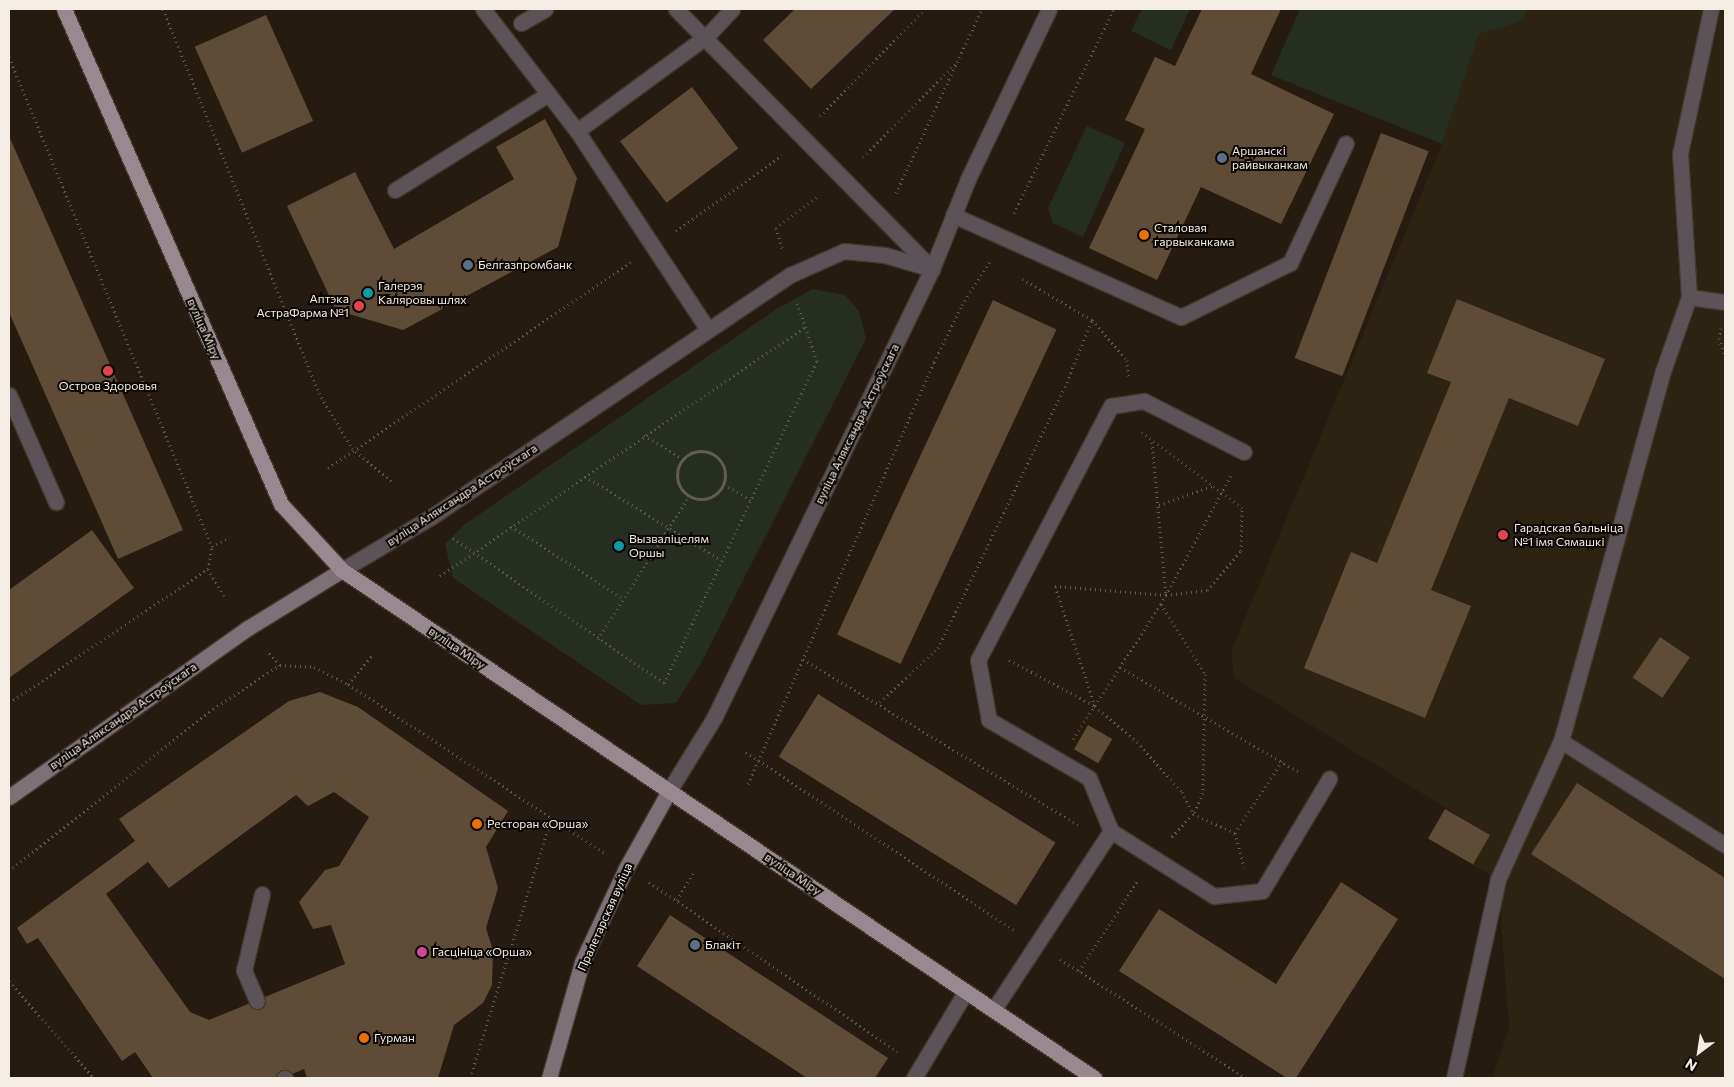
<!DOCTYPE html>
<meta charset="utf-8">
<style>
body{margin:0}
#map{position:relative;width:1734px;height:1087px;overflow:hidden;background:#251b10;font-family:Commissioner,sans-serif}
div>[style]{position:absolute}
.medical>*{inset:0;background:#2c2313}
.green>*{inset:0;background:#262e21}
.building>*{inset:0;background:#5f4c37;transform-origin:0 0}
.path>*{height:3px;margin-top:-1.5px;transform-origin:0;background:repeating-linear-gradient(90deg,#645b51 0 1px,transparent 0 5px)}
.path>.ring{margin:-1.5px;padding:0;box-sizing:content-box;background:none;border:3px solid #645b51;border-radius:50%}
.roads{filter:drop-shadow(1px 0 #42382e) drop-shadow(-1px 0 #42382e) drop-shadow(0 1px #42382e) drop-shadow(0 -1px #42382e)}
.lane>*{height:15px;margin:-7.5px;padding:0 7.5px;transform-origin:7.5px;border-radius:7.5px;background:#5b5357}
.street>*{height:15px;margin:-7.5px;padding:0 7.5px;transform-origin:7.5px;border-radius:7.5px;background:#5b5357}
.secondary>*{height:15px;margin:-7.5px;padding:0 7.5px;transform-origin:7.5px;border-radius:7.5px;background:#7d7177}
.primary>*{height:15px;margin:-7.5px;padding:0 7.5px;transform-origin:7.5px;border-radius:7.5px;background:#988990}
.dots>*{width:14px;height:14px;translate:-50% -50%;box-sizing:border-box;border:2px solid #0b0704;border-radius:50%}
span{translate:-50% -50%;white-space:nowrap;text-align:center;line-height:1.15;-webkit-text-stroke:4px #0b0704;paint-order:stroke}
.poi-label{font-size:12px;color:#f4ede5}
.left{translate:0 -50%;text-align:left}
.right{translate:-100% -50%;text-align:right}
.street-label{font-size:12px;color:#f4ede5}
.frame{position:absolute;inset:0;border:10px solid #f4ede5;pointer-events:none}
.north{position:absolute;left:1674px;top:1027px;width:50px;height:50px;-webkit-text-stroke:4px #0b0704;paint-order:stroke;rotate:211deg;font-size:14px;font-weight:700;line-height:20px;text-align:center;color:#f4ede5}
.north::after{content:'';display:block;margin:auto;width:18px;height:22px;background:#f4ede5;clip-path:polygon(50% 0,100% 100%,50% 72%,0 100%)}
</style>
<div id="map">
<div class="medical">
<div style="clip-path:polygon(1527px 9px,1725px 9px,1725px 1078px,1492px 1078px,1509px 1028px,1498px 879px,1472px 865px,1490px 835px,1234px 678px,1231px 652px,1442px 144px,1479px 34px,1523px 21px)"></div>
</div>
<div class="green">
<div style="clip-path:polygon(1142px 9px,1190px 9px,1171px 50px,1131px 31px)"></div>
<div style="clip-path:polygon(1300px 9px,1527px 9px,1523px 21px,1479px 34px,1442px 144px,1271px 75px)"></div>
<div style="clip-path:polygon(1087px 126px,1125px 143px,1083px 237px,1053px 223px,1048px 208px)"></div>
<div style="clip-path:polygon(813px 289px,845px 295px,859px 311px,866px 339px,701px 663px,676px 703px,641px 705px,453px 578px,445px 544px,464px 525px,775px 310px)"></div>
</div>
<div class="building">
<div style="clip-path:polygon(795px 9px,895px 9px,811px 89px,763px 40px)"></div>
<div style="clip-path:polygon(1202px 9px,1281px 9px,1251px 74px,1334px 114px,1281px 224px,1201px 187px,1157px 280px,1089px 248px,1145px 129px,1125px 120px,1139px 91px,1155px 57px,1175px 66px)"></div>
<div style="left:266px;top:15px;width:116px;height:78px;rotate:66deg"></div>
<div style="left:692px;top:87px;width:77px;height:90px;rotate:53deg"></div>
<div style="clip-path:polygon(545px 119px,577px 178px,558px 247px,403px 330px,336px 310px,287px 206px,355px 172px,394px 249px,514px 179px,496px 147px)"></div>
<div style="left:1381px;top:133px;width:51px;height:241px;rotate:21deg"></div>
<div style="clip-path:polygon(9px 136px,183px 530px,118px 559px,9px 312px)"></div>
<div style="clip-path:polygon(1457px 299px,1605px 359px,1578px 426px,1509px 398px,1431px 590px,1471px 606px,1425px 718px,1304px 668px,1351px 552px,1377px 563px,1451px 382px,1427px 373px)"></div>
<div style="left:993px;top:300px;width:70px;height:369px;rotate:25deg"></div>
<div style="clip-path:polygon(92px 530px,134px 588px,9px 678px,9px 590px)"></div>
<div style="left:1660px;top:637px;width:36px;height:49px;rotate:34deg"></div>
<div style="clip-path:polygon(evenodd,320px 692px,358px 707px,508px 811px,486px 847px,498px 888px,486px 928px,493px 950px,492px 985px,483px 1003px,454px 1025px,438px 1078px,307px 1078px,304px 1069px,283px 1078px,153px 1078px,135px 1052px,122px 1061px,38px 938px,27px 944px,17px 928px,135px 841px,119px 819px,289px 701px,320px 692px,334px 792px,369px 817px,339px 866px,325px 870px,299px 902px,313px 929px,331px 925px,345px 964px,209px 1020px,190px 1012px,106px 894px,148px 862px,169px 888px,296px 795px,308px 806px,334px 792px)"></div>
<div style="left:818px;top:694px;width:280px;height:74px;rotate:32deg"></div>
<div style="left:1088px;top:725px;width:28px;height:28px;rotate:30deg"></div>
<div style="clip-path:polygon(1577px 783px,1725px 878px,1725px 979px,1531px 854px)"></div>
<div style="left:1445px;top:809px;width:52px;height:34px;rotate:30deg"></div>
<div style="clip-path:polygon(1341px 882px,1398px 919px,1296px 1078px,1287px 1078px,1119px 971px,1159px 909px,1276px 984px)"></div>
<div style="clip-path:polygon(670px 915px,888px 1058px,875px 1078px,807px 1078px,637px 966px)"></div>
</div>
<div class="path">
<div style="left:163px;top:9px;width:414px;rotate:67.9deg"></div>
<div style="left:319px;top:393px;width:64px;rotate:59deg"></div>
<div style="left:352px;top:448px;width:52px;rotate:40.4deg"></div>
<div style="left:9px;top:57px;width:530px;rotate:67.5deg"></div>
<div style="left:820px;top:116px;width:150px;rotate:-45.5deg"></div>
<div style="left:863px;top:157px;width:134px;rotate:-45.3deg"></div>
<div style="left:957px;top:62px;width:59px;rotate:-64.7deg"></div>
<div style="left:896px;top:193px;width:145px;rotate:-65deg"></div>
<div style="left:1014px;top:213px;width:227px;rotate:-63.9deg"></div>
<div style="left:676px;top:231px;width:130px;rotate:-35.6deg"></div>
<div style="left:782px;top:248px;width:21px;rotate:-107deg"></div>
<div style="left:776px;top:228px;width:55px;rotate:-36.9deg"></div>
<div style="left:1092px;top:320px;width:53px;rotate:48.8deg"></div>
<div style="left:1127px;top:360px;width:16px;rotate:86deg"></div>
<div style="left:1721px;top:328px;width:10px;rotate:101deg"></div>
<div style="left:1719px;top:338px;width:19px;rotate:72deg"></div>
<div style="left:644px;top:435px;width:46px;rotate:31.6deg"></div>
<div style="left:1152px;top:442px;width:154px;rotate:84.8deg"></div>
<div class="ring" style="left:677px;top:451px;width:45px;height:45px"></div>
<div style="left:328px;top:468px;width:366px;rotate:-34.2deg"></div>
<div style="left:585px;top:476px;width:161px;rotate:31.8deg"></div>
<div style="left:724px;top:484px;width:31px;rotate:31deg"></div>
<div style="left:1159px;top:505px;width:59px;rotate:-19.7deg"></div>
<div style="left:511px;top:526px;width:135px;rotate:32.9deg"></div>
<div style="left:453px;top:538px;width:256px;rotate:34.5deg"></div>
<div style="left:664px;top:683px;width:357px;rotate:-64.6deg"></div>
<div style="left:817px;top:361px;width:61px;rotate:-109deg"></div>
<div style="left:208px;top:569px;width:33px;rotate:59deg"></div>
<div style="left:440px;top:576px;width:442px;rotate:-34.3deg"></div>
<div style="left:1161px;top:604px;width:83px;rotate:57.8deg"></div>
<div style="left:1205px;top:674px;width:119px;rotate:91deg"></div>
<div style="left:1203px;top:793px;width:23px;rotate:115deg"></div>
<div style="left:1193px;top:814px;width:33px;rotate:133deg"></div>
<div style="left:598px;top:639px;width:169px;rotate:-57.5deg"></div>
<div style="left:803px;top:659px;width:321px;rotate:31.1deg"></div>
<div style="left:1009px;top:660px;width:98px;rotate:28.1deg"></div>
<div style="left:1095px;top:706px;width:55px;rotate:40.6deg"></div>
<div style="left:1137px;top:742px;width:67px;rotate:48deg"></div>
<div style="left:1182px;top:792px;width:25px;rotate:63deg"></div>
<div style="left:1193px;top:814px;width:46px;rotate:24.3deg"></div>
<div style="left:1235px;top:833px;width:35px;rotate:75deg"></div>
<div style="left:280px;top:665px;width:34px;rotate:3deg"></div>
<div style="left:314px;top:667px;width:38px;rotate:27deg"></div>
<div style="left:348px;top:684px;width:38px;rotate:-50deg"></div>
<div style="left:1120px;top:667px;width:210px;rotate:30.4deg"></div>
<div style="left:348px;top:684px;width:307px;rotate:33.4deg"></div>
<div style="left:880px;top:702px;width:79px;rotate:-43deg"></div>
<div style="left:938px;top:648px;width:290px;rotate:-64.1deg"></div>
<div style="left:1065px;top:387px;width:72px;rotate:-68.1deg"></div>
<div style="left:1092px;top:320px;width:85px;rotate:-149.5deg"></div>
<div style="left:9px;top:703px;width:240px;rotate:-34deg"></div>
<div style="left:208px;top:569px;width:22px;rotate:-80deg"></div>
<div style="left:212px;top:547px;width:20px;rotate:-30deg"></div>
<div style="left:1095px;top:706px;width:126px;rotate:-108.4deg"></div>
<div style="left:1055px;top:586px;width:111px;rotate:4.6deg"></div>
<div style="left:1166px;top:595px;width:41px;rotate:-7deg"></div>
<div style="left:1207px;top:590px;width:52px;rotate:-48.9deg"></div>
<div style="left:1241px;top:551px;width:43px;rotate:-88.7deg"></div>
<div style="left:1242px;top:508px;width:126px;rotate:-143deg"></div>
<div style="left:1073px;top:739px;width:161px;rotate:-56.9deg"></div>
<div style="left:1161px;top:604px;width:148px;rotate:-61.4deg"></div>
<div style="left:746px;top:752px;width:322px;rotate:33.6deg"></div>
<div style="left:748px;top:784px;width:461px;rotate:-66.2deg"></div>
<div style="left:934px;top:362px;width:64px;rotate:-63.8deg"></div>
<div style="left:962px;top:305px;width:52px;rotate:-57.5deg"></div>
<div style="left:1235px;top:833px;width:86px;rotate:-56.9deg"></div>
<div style="left:9px;top:871px;width:260px;rotate:-38.5deg"></div>
<div style="left:213px;top:709px;width:80px;rotate:-33.3deg"></div>
<div style="left:280px;top:665px;width:20px;rotate:-131deg"></div>
<div style="left:649px;top:882px;width:301px;rotate:34.3deg"></div>
<div style="left:677px;top:900px;width:35px;rotate:-59deg"></div>
<div style="left:1060px;top:959px;width:221px;rotate:32.6deg"></div>
<div style="left:1079px;top:971px;width:108px;rotate:-57deg"></div>
<div style="left:9px;top:981px;width:129px;rotate:48.8deg"></div>
<div style="left:470px;top:1078px;width:271px;rotate:-72.6deg"></div>
</div>
<div class="roads">
<div class="lane">
<div style="left:483px;top:9px;width:154px;rotate:52.4deg"></div>
<div style="left:577px;top:131px;width:236px;rotate:56.6deg"></div>
<div style="left:676px;top:9px;width:365px;rotate:45.4deg"></div>
<div style="left:1711px;top:9px;width:147px;rotate:102.1deg"></div>
<div style="left:1680px;top:153px;width:144px;rotate:86.4deg"></div>
<div style="left:1689px;top:297px;width:36px;rotate:8deg"></div>
<div style="left:521px;top:23px;width:28px;rotate:-30deg"></div>
<div style="left:577px;top:131px;width:161px;rotate:-36.2deg"></div>
<div style="left:707px;top:36px;width:37px;rotate:-47deg"></div>
<div style="left:395px;top:190px;width:181px;rotate:-32.1deg"></div>
<div style="left:953px;top:215px;width:250px;rotate:24.1deg"></div>
<div style="left:1181px;top:317px;width:122px;rotate:-26.4deg"></div>
<div style="left:1290px;top:263px;width:132px;rotate:-65deg"></div>
<div style="left:9px;top:395px;width:117px;rotate:66.3deg"></div>
<div style="left:1561px;top:741px;width:194px;rotate:32.4deg"></div>
<div style="left:1111px;top:831px;width:122px;rotate:32.3deg"></div>
<div style="left:1214px;top:896px;width:48px;rotate:-5.9deg"></div>
<div style="left:1262px;top:891px;width:131px;rotate:-59.1deg"></div>
<div style="left:257px;top:1001px;width:34px;rotate:-113deg"></div>
<div style="left:244px;top:970px;width:78px;rotate:-76.7deg"></div>
<div style="left:994px;top:1009px;width:213px;rotate:-56.7deg"></div>
<div style="left:1111px;top:831px;width:57px;rotate:-112.5deg"></div>
<div style="left:1089px;top:778px;width:116px;rotate:-149.9deg"></div>
<div style="left:989px;top:720px;width:61px;rotate:-100.4deg"></div>
<div style="left:978px;top:660px;width:287px;rotate:-62.4deg"></div>
<div style="left:1111px;top:406px;width:33px;rotate:-9deg"></div>
<div style="left:1144px;top:401px;width:112px;rotate:27deg"></div>
<div style="left:284px;top:1078px;width:1px"></div>
<div style="left:914px;top:1078px;width:101px;rotate:-59.1deg"></div>
<div style="left:1454px;top:1078px;width:204px;rotate:-77.5deg"></div>
<div style="left:1498px;top:879px;width:152px;rotate:-65.5deg"></div>
<div style="left:1561px;top:741px;width:384px;rotate:-74.6deg"></div>
<div style="left:1663px;top:371px;width:78px;rotate:-70.6deg"></div>
</div>
<div class="street">
<div style="left:932px;top:269px;width:97px;rotate:-68.2deg"></div>
<div style="left:968px;top:179px;width:188px;rotate:-64.5deg"></div>
<div style="left:342px;top:570px;width:104px;rotate:-30.8deg"></div>
<div style="left:431px;top:517px;width:433px;rotate:-34deg"></div>
<div style="left:790px;top:275px;width:59px;rotate:-24deg"></div>
<div style="left:844px;top:251px;width:41px;rotate:5.6deg"></div>
<div style="left:885px;top:255px;width:49px;rotate:16.6deg"></div>
<div style="left:932px;top:269px;width:499px;rotate:115.9deg"></div>
<div style="left:714px;top:718px;width:86px;rotate:121.7deg"></div>
</div>
<div class="secondary">
<div style="left:9px;top:797px;width:293px;rotate:-35.3deg"></div>
<div style="left:248px;top:628px;width:110px;rotate:-31.7deg"></div>
<div style="left:549px;top:1078px;width:121px;rotate:-74.1deg"></div>
<div style="left:582px;top:962px;width:104px;rotate:-64.9deg"></div>
<div style="left:626px;top:868px;width:88px;rotate:-60.8deg"></div>
</div>
<div class="primary">
<div style="left:64px;top:9px;width:540px;rotate:66.33deg"></div>
<div style="left:281px;top:504px;width:90px;rotate:47.3deg"></div>
<div style="left:342px;top:570px;width:908px;rotate:34.04deg"></div>
</div>
</div>
<div class="dots">
<div style="left:1222px;top:158px;background:#5c6f8a"></div>
<div style="left:1144px;top:235px;background:#e8710a"></div>
<div style="left:468px;top:265px;background:#5c6f8a"></div>
<div style="left:368px;top:293px;background:#0f9aa8"></div>
<div style="left:359px;top:306px;background:#e0444e"></div>
<div style="left:108px;top:371px;background:#e0444e"></div>
<div style="left:1503px;top:535px;background:#e0444e"></div>
<div style="left:619px;top:546px;background:#0f9aa8"></div>
<div style="left:477px;top:824px;background:#e8710a"></div>
<div style="left:695px;top:945px;background:#5c6f8a"></div>
<div style="left:422px;top:952px;background:#d1479c"></div>
<div style="left:364px;top:1038px;background:#e8710a"></div>
</div>
<div class="poi-label">
<span class="left" style="left:1232px;top:158px">Аршанскі<br>райвыканкам</span>
<span class="left" style="left:1154px;top:235px">Сталовая<br>гарвыканкама</span>
<span class="left" style="left:478px;top:265px">Белгазпромбанк</span>
<span class="left" style="left:378px;top:293px">Галерэя<br>Каляровы шлях</span>
<span class="right" style="left:349px;top:306px">Аптэка<br>АстраФарма №1</span>
<span style="left:108px;top:386px">Остров Здоровья</span>
<span class="left" style="left:1514px;top:535px">Гарадская бальніца<br>№1 імя Сямашкі</span>
<span class="left" style="left:629px;top:546px">Вызваліцелям<br>Оршы</span>
<span class="left" style="left:487px;top:824px">Ресторан «Орша»</span>
<span class="left" style="left:705px;top:945px">Блакіт</span>
<span class="left" style="left:432px;top:952px">Гасцініца «Орша»</span>
<span class="left" style="left:374px;top:1038px">Гурман</span>
</div>
<div class="street-label">
<span style="left:204px;top:329px;rotate:66deg">вуліца Міру</span>
<span style="left:857px;top:424px;rotate:-64deg">вуліца Аляксандра Астроўскага</span>
<span style="left:462px;top:495px;rotate:-33deg">вуліца Аляксандра Астроўскага</span>
<span style="left:457px;top:648px;rotate:34deg">вуліца Міру</span>
<span style="left:123px;top:716px;rotate:-35deg">вуліца Аляксандра Астроўскага</span>
<span style="left:793px;top:874px;rotate:34deg">вуліца Міру</span>
<span style="left:605px;top:917px;rotate:-66deg">Пралетарская вуліца</span>
</div>
<div class="frame"></div>
<div class="north">N</div>
</div>
